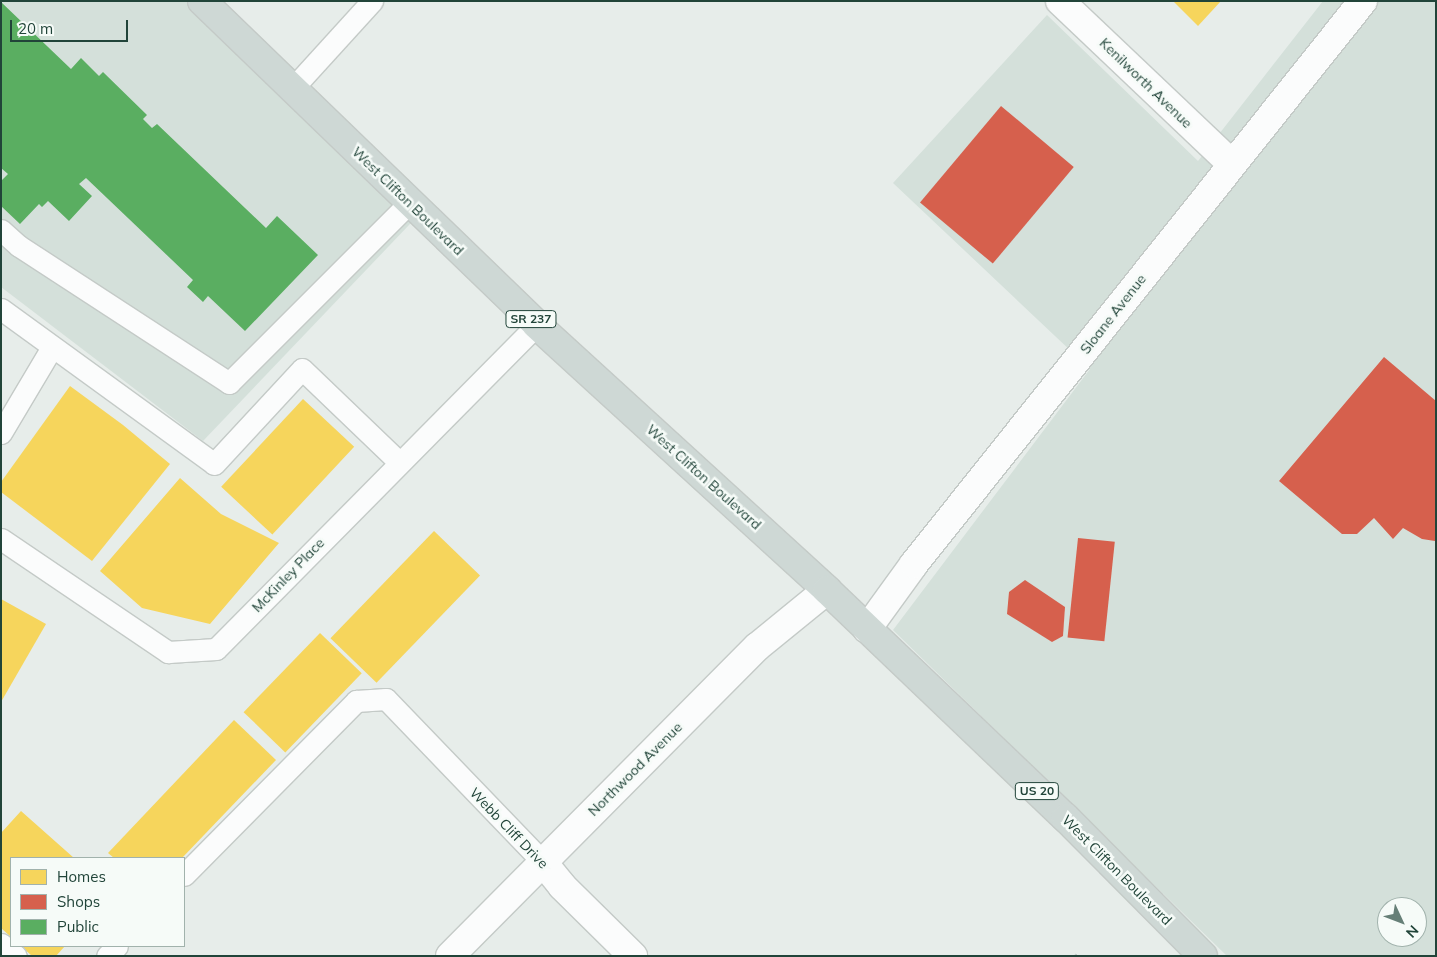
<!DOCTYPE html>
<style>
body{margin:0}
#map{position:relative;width:1437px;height:957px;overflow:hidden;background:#e7edea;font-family:Mulish,sans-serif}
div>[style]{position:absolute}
.built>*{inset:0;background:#d4e0da}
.homes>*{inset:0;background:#f6d55c;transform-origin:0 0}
.shops>*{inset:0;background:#d6604d;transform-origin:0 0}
.public>*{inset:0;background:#5aae61}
.path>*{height:3px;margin-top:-1.5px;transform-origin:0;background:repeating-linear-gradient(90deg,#c2ccc9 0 2.5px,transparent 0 6.5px)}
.roads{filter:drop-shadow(1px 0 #c4cac7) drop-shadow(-1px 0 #c4cac7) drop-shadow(0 1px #c4cac7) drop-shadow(0 -1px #c4cac7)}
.service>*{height:21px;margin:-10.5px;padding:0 10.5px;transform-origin:10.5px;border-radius:10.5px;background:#fbfcfc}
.minor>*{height:28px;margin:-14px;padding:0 14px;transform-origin:14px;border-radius:14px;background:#fbfcfc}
.secondary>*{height:28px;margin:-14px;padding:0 14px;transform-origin:14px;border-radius:14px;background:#fbfcfc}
.primary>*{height:28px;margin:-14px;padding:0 14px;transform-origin:14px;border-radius:14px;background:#ced8d5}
span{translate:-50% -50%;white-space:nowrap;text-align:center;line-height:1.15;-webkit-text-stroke:5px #f6fbf8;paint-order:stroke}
.shield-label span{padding:1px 4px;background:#f6fbf8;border:1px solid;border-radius:4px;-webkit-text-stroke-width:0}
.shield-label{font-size:12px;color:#214439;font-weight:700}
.street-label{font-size:14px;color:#214439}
.frame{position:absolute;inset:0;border:2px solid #214439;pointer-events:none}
.legend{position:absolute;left:10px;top:857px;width:175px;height:90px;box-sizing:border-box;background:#f6fbf8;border:1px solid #a1b2ac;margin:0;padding:6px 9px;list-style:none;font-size:15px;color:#214439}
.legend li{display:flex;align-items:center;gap:10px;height:25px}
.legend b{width:25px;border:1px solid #a1b2ac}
.north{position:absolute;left:1377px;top:897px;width:50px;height:50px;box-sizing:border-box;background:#f6fbf8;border:1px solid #a1b2ac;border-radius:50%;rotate:133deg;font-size:14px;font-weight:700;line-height:20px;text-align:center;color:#214439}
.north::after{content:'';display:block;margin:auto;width:18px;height:22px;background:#667f77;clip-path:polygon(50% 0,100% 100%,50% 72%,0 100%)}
.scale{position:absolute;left:10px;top:20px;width:118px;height:22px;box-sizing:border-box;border:2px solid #214439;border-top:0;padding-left:6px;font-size:15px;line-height:18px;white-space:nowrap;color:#214439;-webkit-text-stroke:4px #f6fbf8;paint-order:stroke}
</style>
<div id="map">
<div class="built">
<div style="clip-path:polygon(1px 1px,221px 1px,430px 203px,203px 441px,1px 287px)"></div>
<div style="clip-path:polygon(evenodd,1323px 1px,1436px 1px,1436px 956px,1227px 956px,893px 630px,1090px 369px,893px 183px,1047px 15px,1198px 161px,1323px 1px,1387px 907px,1417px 907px,1417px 937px,1387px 937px,1387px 907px)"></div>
</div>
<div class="homes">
<div style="clip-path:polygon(1173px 1px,1221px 1px,1198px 26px)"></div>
<div style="clip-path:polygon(70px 386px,123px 425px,170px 464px,92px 561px,1px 492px,1px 482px)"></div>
<div style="left:303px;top:399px;width:70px;height:120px;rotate:43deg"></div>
<div style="clip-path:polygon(180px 478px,221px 514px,279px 543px,210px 624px,142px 608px,100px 571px)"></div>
<div style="left:434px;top:531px;width:64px;height:149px;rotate:44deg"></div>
<div style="clip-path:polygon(1px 599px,46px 624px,1px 702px)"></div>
<div style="left:320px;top:633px;width:58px;height:110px;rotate:44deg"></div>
<div style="clip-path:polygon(234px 720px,276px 760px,182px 858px,114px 858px,108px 853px)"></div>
<div style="clip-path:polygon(21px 811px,74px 858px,11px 858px,11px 937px,1px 928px,1px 833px)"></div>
<div style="clip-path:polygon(21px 946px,65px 946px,56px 956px,32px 956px)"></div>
</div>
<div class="shops">
<div style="left:1001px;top:106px;width:95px;height:126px;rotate:40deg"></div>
<div style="clip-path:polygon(1384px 357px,1436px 401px,1435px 541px,1422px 539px,1403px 528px,1393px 539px,1374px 518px,1357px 534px,1342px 534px,1279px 481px)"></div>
<div style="left:1078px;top:538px;width:37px;height:100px;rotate:6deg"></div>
<div style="clip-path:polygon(1025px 580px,1065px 607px,1063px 636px,1052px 642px,1007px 614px,1009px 592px)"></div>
</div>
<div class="public">
<div style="clip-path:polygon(1px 2px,71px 69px,81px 58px,99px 76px,103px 72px,147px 115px,143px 119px,152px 128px,157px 124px,266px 228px,277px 216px,318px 255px,245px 331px,208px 296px,203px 302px,187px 287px,193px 280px,86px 178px,79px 184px,92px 196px,69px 221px,48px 201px,42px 207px,39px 204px,20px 224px,1px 206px,1px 181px,8px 174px,1px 168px)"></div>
</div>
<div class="path">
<div style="left:1075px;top:956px;width:4px;rotate:-45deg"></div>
</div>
<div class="roads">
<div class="service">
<div style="left:292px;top:89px;width:119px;rotate:-47.7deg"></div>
<div style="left:1px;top:230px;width:24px;rotate:42deg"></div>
<div style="left:19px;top:246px;width:251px;rotate:33.1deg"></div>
<div style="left:229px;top:383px;width:256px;rotate:-45deg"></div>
<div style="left:1px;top:309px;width:263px;rotate:36deg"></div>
<div style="left:214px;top:464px;width:129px;rotate:-47.2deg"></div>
<div style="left:302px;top:369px;width:134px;rotate:43.8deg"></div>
<div style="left:1px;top:433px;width:100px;rotate:-59.3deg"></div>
<div style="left:1px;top:539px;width:202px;rotate:34.1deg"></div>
<div style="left:168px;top:652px;width:48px;rotate:-3.6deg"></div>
<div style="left:216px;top:649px;width:456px;rotate:-45.3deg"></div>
<div style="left:184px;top:875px;width:245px;rotate:-45.3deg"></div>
<div style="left:356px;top:701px;width:30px;rotate:-4deg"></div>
<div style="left:386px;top:699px;width:225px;rotate:46.1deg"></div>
<div style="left:1px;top:944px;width:19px;rotate:39deg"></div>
<div style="left:107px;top:956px;width:14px;rotate:-45deg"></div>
</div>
<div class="minor">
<div style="left:1060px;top:1px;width:237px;rotate:43.5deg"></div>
<div style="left:542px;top:861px;width:32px;rotate:51deg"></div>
<div style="left:562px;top:886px;width:100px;rotate:44.6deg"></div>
<div style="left:450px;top:956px;width:436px;rotate:-45.2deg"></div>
<div style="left:757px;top:647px;width:90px;rotate:-39.2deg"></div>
</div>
<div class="secondary">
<div style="left:867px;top:629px;width:80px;rotate:-54.1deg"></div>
<div style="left:914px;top:564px;width:720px;rotate:-51.43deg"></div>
</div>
<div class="primary">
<div style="left:202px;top:1px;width:466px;rotate:44deg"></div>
<div style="left:537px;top:325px;width:393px;rotate:42.4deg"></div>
<div style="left:827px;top:590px;width:330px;rotate:43.7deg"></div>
<div style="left:1066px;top:818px;width:194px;rotate:45.2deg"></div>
</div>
</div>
<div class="shield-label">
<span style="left:531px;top:319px">SR 237</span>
<span style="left:1037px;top:791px">US 20</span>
</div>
<div class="street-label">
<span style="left:1146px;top:83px;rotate:44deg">Kenilworth Avenue</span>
<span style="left:408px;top:201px;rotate:44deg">West Clifton Boulevard</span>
<span style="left:1113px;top:314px;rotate:-52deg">Sloane Avenue</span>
<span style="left:704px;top:477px;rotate:42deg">West Clifton Boulevard</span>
<span style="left:288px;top:575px;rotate:-46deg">McKinley Place</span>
<span style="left:635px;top:769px;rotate:-45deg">Northwood Avenue</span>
<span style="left:509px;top:828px;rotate:46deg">Webb Cliff Drive</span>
<span style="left:1117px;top:870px;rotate:45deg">West Clifton Boulevard</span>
</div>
<div class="frame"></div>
<ul class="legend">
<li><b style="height:14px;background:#f6d55c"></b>Homes</li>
<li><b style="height:14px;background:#d6604d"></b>Shops</li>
<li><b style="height:14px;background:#5aae61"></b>Public</li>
</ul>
<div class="north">N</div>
<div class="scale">20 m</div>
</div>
